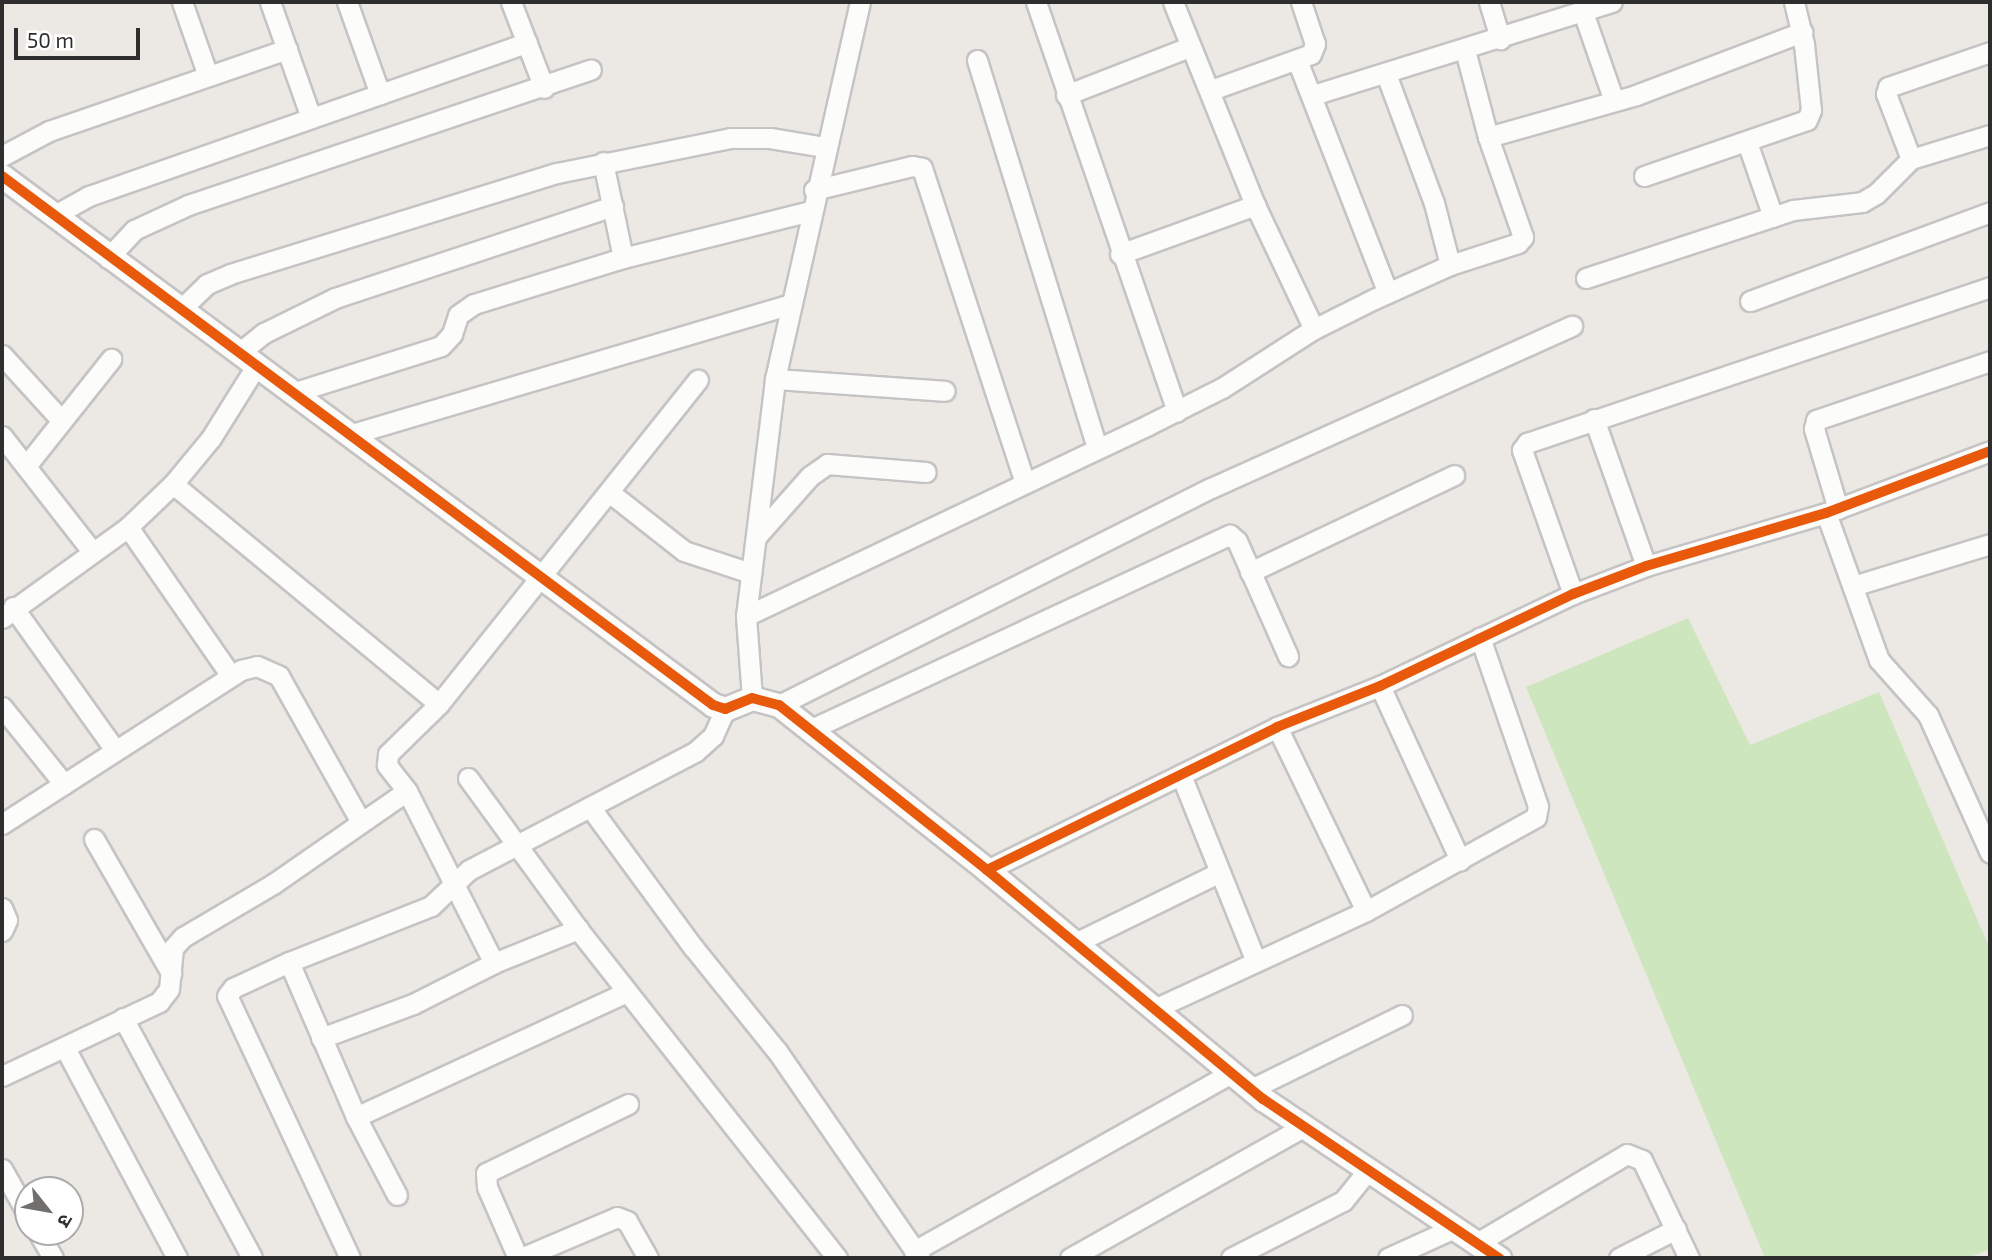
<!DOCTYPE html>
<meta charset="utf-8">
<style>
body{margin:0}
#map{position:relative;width:1992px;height:1260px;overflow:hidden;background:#ece8e4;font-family:"Exo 2","Noto Sans Devanagari",sans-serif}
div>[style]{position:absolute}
.green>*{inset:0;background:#cee6be}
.roads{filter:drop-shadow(2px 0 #c5c4c5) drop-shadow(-2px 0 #c5c4c5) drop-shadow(0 2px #c5c4c5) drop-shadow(0 -2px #c5c4c5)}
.minor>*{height:19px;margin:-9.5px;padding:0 9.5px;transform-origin:9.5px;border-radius:9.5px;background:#fcfcfb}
.tertiary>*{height:23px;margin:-11.5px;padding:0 11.5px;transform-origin:11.5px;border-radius:11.5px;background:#fcfcfb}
.cycleway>*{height:10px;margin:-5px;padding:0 5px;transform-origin:5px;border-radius:5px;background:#e8590c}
span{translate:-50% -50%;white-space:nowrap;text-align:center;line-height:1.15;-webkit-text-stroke:5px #fff;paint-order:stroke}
.frame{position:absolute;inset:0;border:4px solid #2e2e2e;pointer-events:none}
.north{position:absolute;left:14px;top:1176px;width:70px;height:70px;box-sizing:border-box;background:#fff;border:2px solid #ababab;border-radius:50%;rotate:121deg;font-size:19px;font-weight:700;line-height:28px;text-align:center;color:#2e2e2e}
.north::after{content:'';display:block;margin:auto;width:24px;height:32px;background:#706f6e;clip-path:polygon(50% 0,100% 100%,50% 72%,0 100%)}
.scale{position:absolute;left:14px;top:28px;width:126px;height:32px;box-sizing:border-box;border:4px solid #2e2e2e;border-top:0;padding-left:9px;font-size:21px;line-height:24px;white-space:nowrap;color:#2e2e2e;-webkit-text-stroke:5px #fff;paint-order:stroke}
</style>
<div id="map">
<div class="green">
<div style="clip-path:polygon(1688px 618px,1750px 745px,1879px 692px,1990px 949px,1990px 1249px,1968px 1258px,1765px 1258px,1526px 687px)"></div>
</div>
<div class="roads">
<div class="minor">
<div style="left:182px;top:2px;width:78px;rotate:70.6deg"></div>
<div style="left:270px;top:2px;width:123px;rotate:70.5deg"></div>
<div style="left:347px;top:2px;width:98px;rotate:70.3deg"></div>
<div style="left:511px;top:2px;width:92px;rotate:69deg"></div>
<div style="left:1036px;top:2px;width:433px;rotate:71deg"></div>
<div style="left:1173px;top:2px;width:219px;rotate:68deg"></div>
<div style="left:1255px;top:205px;width:137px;rotate:64.6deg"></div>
<div style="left:1489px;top:2px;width:39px;rotate:73deg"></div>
<div style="left:1583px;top:12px;width:94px;rotate:70.8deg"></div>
<div style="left:977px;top:60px;width:406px;rotate:72.8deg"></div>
<div style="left:1297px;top:60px;width:250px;rotate:68.7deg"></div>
<div style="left:1386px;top:74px;width:138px;rotate:69.6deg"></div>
<div style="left:1434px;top:203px;width:64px;rotate:75.5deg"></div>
<div style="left:1211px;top:90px;width:106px;rotate:-19.8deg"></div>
<div style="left:1311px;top:54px;width:11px;rotate:-68deg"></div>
<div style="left:1315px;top:44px;width:44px;rotate:-108.4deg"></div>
<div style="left:1066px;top:95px;width:132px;rotate:-21.3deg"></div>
<div style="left:1313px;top:95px;width:313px;rotate:-17.3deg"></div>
<div style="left:1488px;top:137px;width:154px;rotate:-15.8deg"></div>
<div style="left:1636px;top:95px;width:178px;rotate:-20.8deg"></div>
<div style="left:1747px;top:142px;width:79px;rotate:70.9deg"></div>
<div style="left:2px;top:156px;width:53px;rotate:-28deg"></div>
<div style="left:49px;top:131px;width:252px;rotate:-19deg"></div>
<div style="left:1911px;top:159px;width:70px;rotate:-111deg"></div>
<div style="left:1886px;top:94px;width:7px;rotate:-74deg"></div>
<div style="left:1888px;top:87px;width:108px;rotate:-18.9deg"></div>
<div style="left:603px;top:162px;width:98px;rotate:78.2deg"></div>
<div style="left:1644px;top:176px;width:172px;rotate:-19deg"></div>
<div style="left:1807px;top:120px;width:11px;rotate:-68deg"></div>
<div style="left:1811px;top:110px;width:66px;rotate:-96.1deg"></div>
<div style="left:1804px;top:44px;width:43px;rotate:-103.4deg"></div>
<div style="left:814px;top:190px;width:101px;rotate:-13.8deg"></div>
<div style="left:912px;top:166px;width:10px;rotate:11deg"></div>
<div style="left:922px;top:168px;width:331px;rotate:71.9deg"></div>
<div style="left:53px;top:216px;width:41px;rotate:-29.1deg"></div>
<div style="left:89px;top:196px;width:464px;rotate:-19.3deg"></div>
<div style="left:1120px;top:254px;width:144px;rotate:-19.9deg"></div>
<div style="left:108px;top:258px;width:38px;rotate:-47deg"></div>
<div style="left:134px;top:230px;width:60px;rotate:-24.8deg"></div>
<div style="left:188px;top:205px;width:425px;rotate:-18.6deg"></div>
<div style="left:1586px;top:278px;width:218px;rotate:-18.2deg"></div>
<div style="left:1793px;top:210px;width:69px;rotate:-6.6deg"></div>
<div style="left:1862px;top:202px;width:16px;rotate:-30deg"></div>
<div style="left:1876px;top:194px;width:49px;rotate:-45deg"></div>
<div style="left:1911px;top:159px;width:83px;rotate:-16.9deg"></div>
<div style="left:1750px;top:301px;width:256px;rotate:-20.3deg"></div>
<div style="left:180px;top:310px;width:37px;rotate:-44deg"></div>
<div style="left:207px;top:284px;width:25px;rotate:-23deg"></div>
<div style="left:230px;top:274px;width:342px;rotate:-17.2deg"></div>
<div style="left:557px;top:173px;width:177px;rotate:-11.4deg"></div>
<div style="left:731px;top:138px;width:39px"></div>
<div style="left:770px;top:138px;width:56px;rotate:9.3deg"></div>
<div style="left:239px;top:353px;width:32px;rotate:-39deg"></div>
<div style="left:264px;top:333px;width:79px;rotate:-26.2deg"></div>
<div style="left:335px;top:298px;width:293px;rotate:-18.3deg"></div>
<div style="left:2px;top:355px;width:89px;rotate:47.7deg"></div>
<div style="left:775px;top:379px;width:170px;rotate:4deg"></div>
<div style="left:292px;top:393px;width:156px;rotate:-17.5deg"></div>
<div style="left:441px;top:346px;width:16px;rotate:-47deg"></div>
<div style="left:452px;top:334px;width:20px;rotate:-72deg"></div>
<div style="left:458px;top:315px;width:19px;rotate:-35deg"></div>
<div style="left:474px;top:304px;width:156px;rotate:-17.2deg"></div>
<div style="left:623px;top:258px;width:193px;rotate:-14.1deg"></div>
<div style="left:1594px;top:419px;width:156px;rotate:70.5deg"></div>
<div style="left:349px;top:435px;width:459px;rotate:-16.5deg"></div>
<div style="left:2px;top:436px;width:146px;rotate:52deg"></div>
<div style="left:26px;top:466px;width:137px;rotate:-51.5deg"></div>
<div style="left:173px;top:484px;width:345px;rotate:39.6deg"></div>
<div style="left:609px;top:492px;width:95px;rotate:38.2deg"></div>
<div style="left:684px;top:551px;width:71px;rotate:18.2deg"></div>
<div style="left:1838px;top:509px;width:84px;rotate:-106.7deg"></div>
<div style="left:1814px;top:429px;width:9px;rotate:-77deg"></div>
<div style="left:1816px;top:420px;width:184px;rotate:-18.7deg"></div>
<div style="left:1826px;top:513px;width:156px;rotate:70.2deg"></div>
<div style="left:1879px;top:660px;width:74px;rotate:48.3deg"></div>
<div style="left:1928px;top:715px;width:151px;rotate:65.8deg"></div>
<div style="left:128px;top:527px;width:181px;rotate:55.3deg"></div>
<div style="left:756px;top:537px;width:81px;rotate:-48.5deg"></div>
<div style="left:810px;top:476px;width:21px;rotate:-35deg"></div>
<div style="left:827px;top:464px;width:99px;rotate:4.6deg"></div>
<div style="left:1250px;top:572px;width:226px;rotate:-25.4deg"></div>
<div style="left:1853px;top:586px;width:143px;rotate:-17deg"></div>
<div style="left:1573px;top:594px;width:153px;rotate:-109.5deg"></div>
<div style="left:1522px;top:450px;width:9px;rotate:-54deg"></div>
<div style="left:1527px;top:443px;width:489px;rotate:-18.6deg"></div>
<div style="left:13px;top:607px;width:176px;rotate:54.5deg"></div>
<div style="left:746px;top:616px;width:445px;rotate:-25.4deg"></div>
<div style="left:1148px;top:425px;width:83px;rotate:-26.6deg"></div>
<div style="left:1222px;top:388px;width:109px;rotate:-32.7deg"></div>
<div style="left:1314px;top:329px;width:67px;rotate:-26.6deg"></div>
<div style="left:1374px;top:299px;width:83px;rotate:-24.1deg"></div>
<div style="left:1450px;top:265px;width:71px;rotate:-17.9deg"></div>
<div style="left:1518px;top:243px;width:8px;rotate:-50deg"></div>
<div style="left:1523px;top:237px;width:106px;rotate:-109.3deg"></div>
<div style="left:1488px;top:137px;width:90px;rotate:-104.8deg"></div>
<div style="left:2px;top:618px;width:155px;rotate:-35.8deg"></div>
<div style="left:128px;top:527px;width:62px;rotate:-43.7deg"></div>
<div style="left:173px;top:484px;width:60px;rotate:-50.4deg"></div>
<div style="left:211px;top:438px;width:85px;rotate:-58deg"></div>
<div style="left:1380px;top:686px;width:192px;rotate:65.3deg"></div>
<div style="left:752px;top:698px;width:82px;rotate:-94.2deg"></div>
<div style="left:746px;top:616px;width:239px;rotate:-83deg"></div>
<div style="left:775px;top:379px;width:386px;rotate:-77.3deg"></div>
<div style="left:779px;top:705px;width:483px;rotate:-26.7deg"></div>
<div style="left:1211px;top:488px;width:396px;rotate:-24.2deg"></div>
<div style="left:2px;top:707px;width:99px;rotate:51.2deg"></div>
<div style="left:64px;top:784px;width:74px;rotate:147.2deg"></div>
<div style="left:1277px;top:727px;width:204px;rotate:64.2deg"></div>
<div style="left:809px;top:730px;width:464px;rotate:-24.9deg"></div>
<div style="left:1230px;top:535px;width:9px;rotate:41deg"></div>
<div style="left:1237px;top:541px;width:126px;rotate:66.1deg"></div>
<div style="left:1181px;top:775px;width:201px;rotate:68.1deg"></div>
<div style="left:468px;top:778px;width:187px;rotate:53.9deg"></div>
<div style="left:578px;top:929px;width:419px;rotate:51.8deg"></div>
<div style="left:64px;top:784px;width:211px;rotate:-32.8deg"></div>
<div style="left:241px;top:670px;width:16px;rotate:-14deg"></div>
<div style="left:257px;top:666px;width:24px;rotate:24deg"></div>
<div style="left:279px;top:676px;width:167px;rotate:60.7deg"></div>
<div style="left:407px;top:791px;width:193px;rotate:63.2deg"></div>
<div style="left:590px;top:807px;width:174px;rotate:53.7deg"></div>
<div style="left:693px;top:947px;width:134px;rotate:51.1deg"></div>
<div style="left:777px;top:1051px;width:252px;rotate:55.4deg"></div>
<div style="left:94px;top:839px;width:155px;rotate:60.1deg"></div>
<div style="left:987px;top:870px;width:323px;rotate:-26.2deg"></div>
<div style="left:1277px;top:727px;width:111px;rotate:-21.7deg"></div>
<div style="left:1380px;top:686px;width:214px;rotate:-25.5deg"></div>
<div style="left:1573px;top:594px;width:78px;rotate:-21deg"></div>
<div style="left:1646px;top:566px;width:188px;rotate:-16.4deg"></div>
<div style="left:1826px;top:513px;width:175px;rotate:-20.7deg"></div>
<div style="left:2px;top:908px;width:13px;rotate:67deg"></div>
<div style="left:7px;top:920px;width:12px;rotate:114deg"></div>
<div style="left:1075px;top:943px;width:161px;rotate:-26.1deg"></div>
<div style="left:289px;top:962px;width:169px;rotate:66.6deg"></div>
<div style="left:356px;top:1117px;width:88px;rotate:62.3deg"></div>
<div style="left:1154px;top:1009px;width:234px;rotate:-24.8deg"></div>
<div style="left:1366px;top:911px;width:194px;rotate:-28.9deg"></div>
<div style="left:1536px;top:817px;width:11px;rotate:-80deg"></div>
<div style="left:1538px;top:806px;width:178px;rotate:-109deg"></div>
<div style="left:123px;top:1018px;width:272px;rotate:61.7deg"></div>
<div style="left:321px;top:1038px;width:98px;rotate:-20.3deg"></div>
<div style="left:413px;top:1004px;width:91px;rotate:-26.8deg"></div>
<div style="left:494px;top:963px;width:91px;rotate:-22deg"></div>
<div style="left:65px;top:1048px;width:238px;rotate:61.9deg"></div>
<div style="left:2px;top:1076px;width:174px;rotate:-25.2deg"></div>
<div style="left:159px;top:1002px;width:16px;rotate:-52deg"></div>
<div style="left:169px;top:989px;width:41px;rotate:-84.4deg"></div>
<div style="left:173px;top:948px;width:15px;rotate:-48deg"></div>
<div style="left:183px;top:937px;width:104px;rotate:-30.5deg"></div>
<div style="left:273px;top:884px;width:163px;rotate:-34.8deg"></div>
<div style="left:407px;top:791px;width:33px;rotate:-128deg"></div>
<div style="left:387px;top:765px;width:11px;rotate:-85deg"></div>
<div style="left:388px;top:754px;width:71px;rotate:-44.4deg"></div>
<div style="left:439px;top:704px;width:415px;rotate:-51.4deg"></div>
<div style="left:1251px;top:1089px;width:168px;rotate:-26.1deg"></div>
<div style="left:356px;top:1117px;width:298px;rotate:-24.8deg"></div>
<div style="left:2px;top:1169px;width:53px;rotate:60.5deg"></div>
<div style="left:38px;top:1232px;width:30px;rotate:60deg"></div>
<div style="left:1477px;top:1243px;width:174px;rotate:-30.7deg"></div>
<div style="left:1627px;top:1154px;width:16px;rotate:22deg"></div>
<div style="left:1642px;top:1160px;width:109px;rotate:64.4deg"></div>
<div style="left:914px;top:1251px;width:364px;rotate:-29.3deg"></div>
<div style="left:350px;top:1258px;width:289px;rotate:-115.1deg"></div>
<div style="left:227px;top:996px;width:10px;rotate:-53deg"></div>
<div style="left:233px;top:988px;width:62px;rotate:-24.9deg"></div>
<div style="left:289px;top:962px;width:153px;rotate:-21.5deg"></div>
<div style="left:431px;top:906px;width:52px;rotate:-43.5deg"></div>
<div style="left:469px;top:870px;width:255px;rotate:-27.6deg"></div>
<div style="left:695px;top:752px;width:24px;rotate:-42deg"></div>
<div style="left:713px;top:736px;width:30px;rotate:-66deg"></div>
<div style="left:518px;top:1258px;width:77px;rotate:-113.6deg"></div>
<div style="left:487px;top:1187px;width:14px;rotate:-94deg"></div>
<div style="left:486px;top:1173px;width:158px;rotate:-25.9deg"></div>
<div style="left:521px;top:1258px;width:104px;rotate:-23.1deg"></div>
<div style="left:617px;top:1217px;width:11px;rotate:22deg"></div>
<div style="left:627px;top:1221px;width:43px;rotate:60.4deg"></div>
<div style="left:1070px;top:1258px;width:267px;rotate:-29.3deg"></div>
<div style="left:1231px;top:1258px;width:126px;rotate:-27deg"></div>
<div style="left:1343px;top:1201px;width:40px;rotate:-51deg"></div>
<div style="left:1388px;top:1258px;width:72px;rotate:-24.4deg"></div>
<div style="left:1619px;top:1258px;width:64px;rotate:-27deg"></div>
</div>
<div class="tertiary">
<div style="left:2px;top:176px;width:886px;rotate:36.65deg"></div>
<div style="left:713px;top:705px;width:13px;rotate:18deg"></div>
<div style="left:725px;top:709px;width:29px;rotate:-22deg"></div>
<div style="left:752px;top:698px;width:28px;rotate:15deg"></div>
<div style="left:779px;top:705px;width:265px;rotate:38.4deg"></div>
<div style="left:987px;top:870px;width:359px;rotate:39.7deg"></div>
<div style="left:1263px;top:1099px;width:285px;rotate:34deg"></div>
</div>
</div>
<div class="cycleway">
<div style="left:2px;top:176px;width:886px;rotate:36.65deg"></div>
<div style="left:713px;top:705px;width:13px;rotate:18deg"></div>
<div style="left:725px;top:709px;width:29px;rotate:-22deg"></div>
<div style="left:752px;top:698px;width:28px;rotate:15deg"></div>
<div style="left:779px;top:705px;width:265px;rotate:38.4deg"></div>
<div style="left:987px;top:870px;width:359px;rotate:39.7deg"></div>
<div style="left:1263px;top:1099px;width:285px;rotate:34deg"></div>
<div style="left:987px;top:870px;width:323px;rotate:-26.2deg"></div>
<div style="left:1277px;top:727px;width:111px;rotate:-21.7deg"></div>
<div style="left:1380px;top:686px;width:214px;rotate:-25.5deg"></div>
<div style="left:1573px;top:594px;width:78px;rotate:-21deg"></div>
<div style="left:1646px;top:566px;width:188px;rotate:-16.4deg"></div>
<div style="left:1826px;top:513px;width:175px;rotate:-20.7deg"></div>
</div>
<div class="frame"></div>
<div class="north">उ</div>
<div class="scale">50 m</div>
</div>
